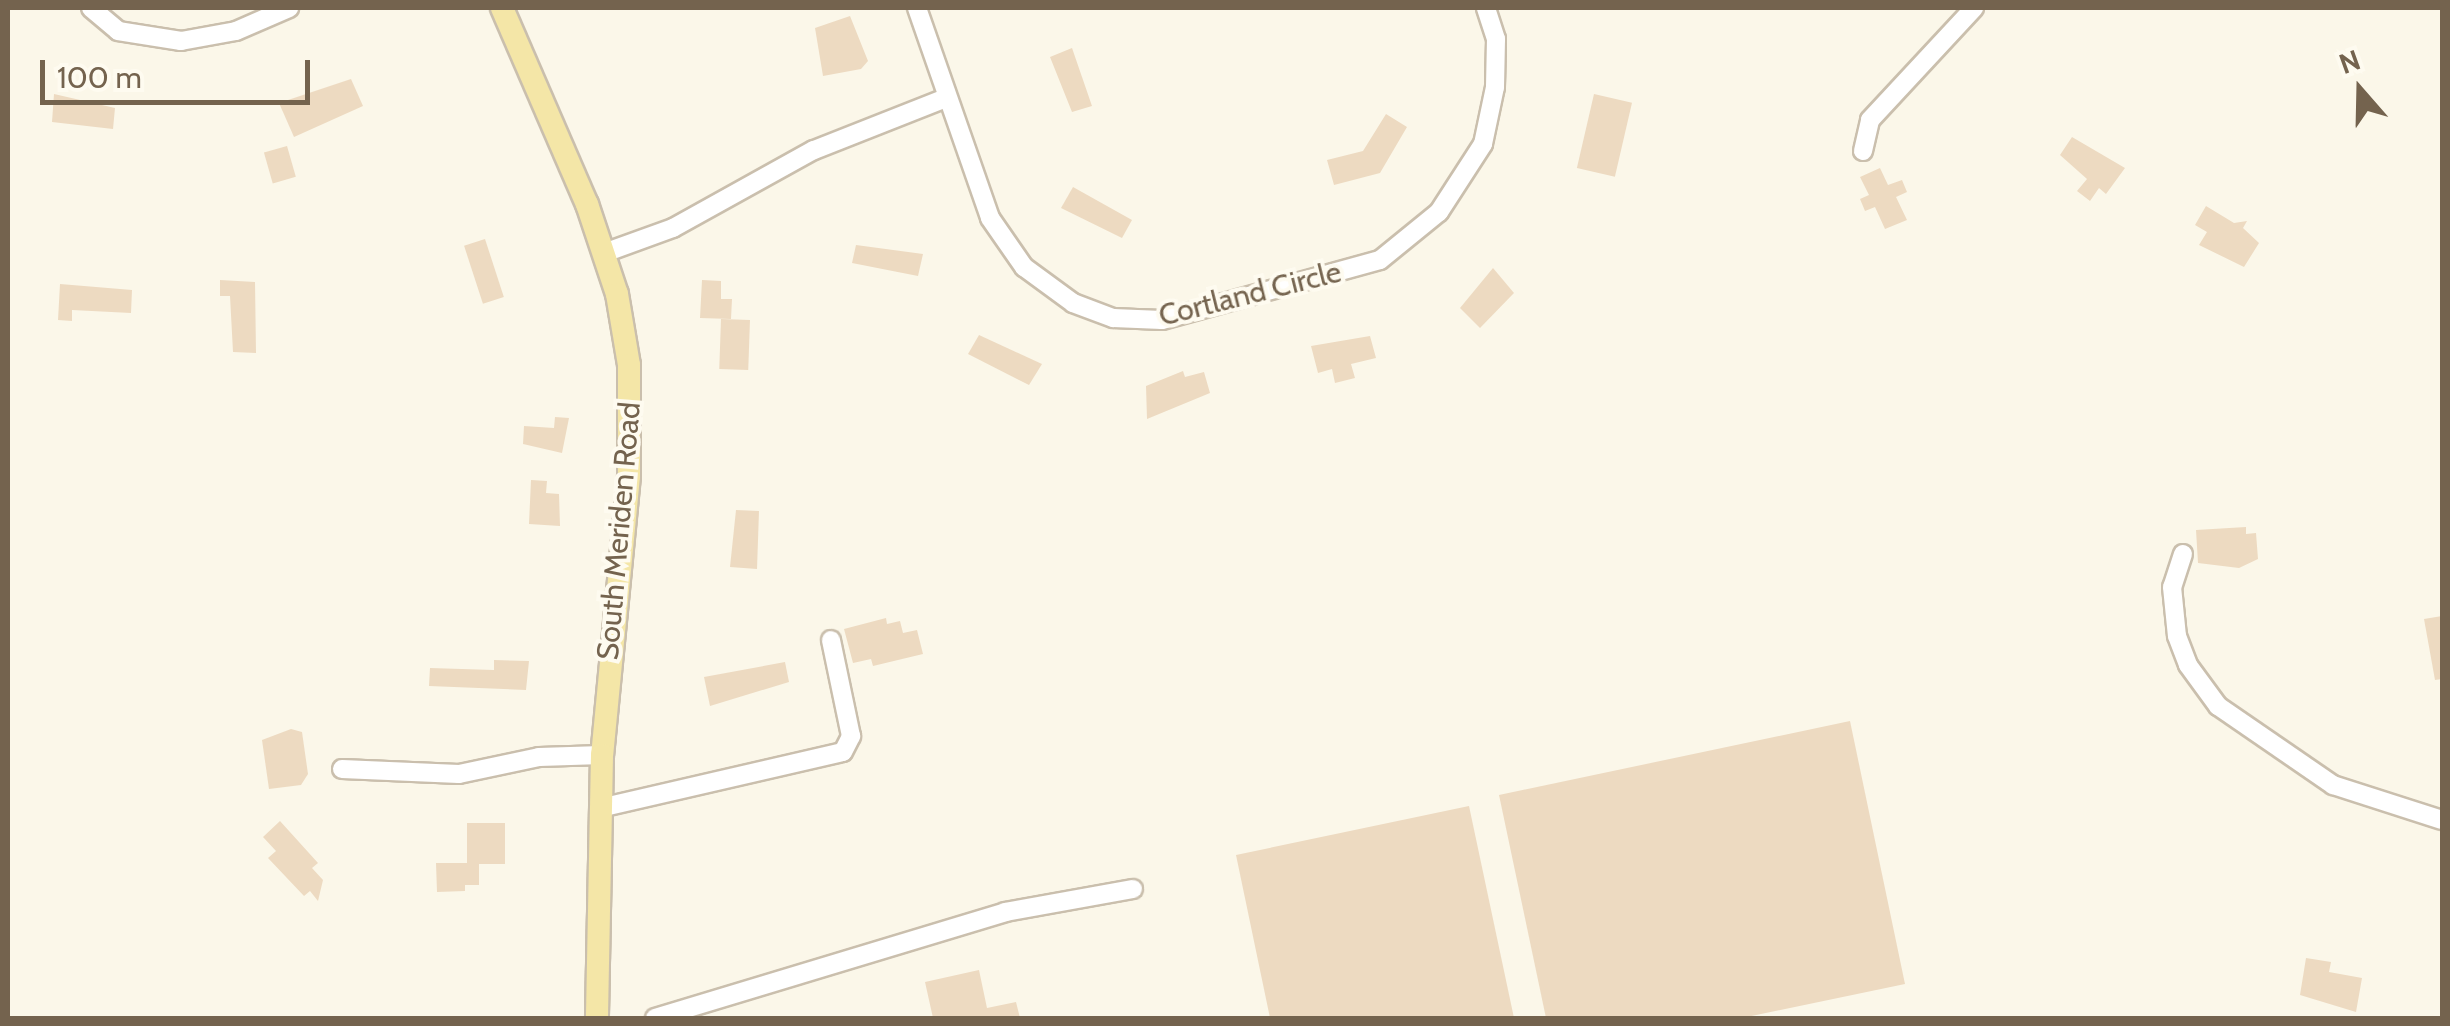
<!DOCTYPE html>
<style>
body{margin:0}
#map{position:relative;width:2450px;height:1026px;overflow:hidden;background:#fbf7e9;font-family:Cabin,sans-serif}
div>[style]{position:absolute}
.building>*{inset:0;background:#eddac1;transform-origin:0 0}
.roads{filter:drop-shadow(2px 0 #cabfad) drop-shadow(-2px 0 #cabfad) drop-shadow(0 2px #cabfad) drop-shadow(0 -2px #cabfad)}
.minor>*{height:18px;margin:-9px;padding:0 9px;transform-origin:9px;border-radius:9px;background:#fff}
.major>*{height:22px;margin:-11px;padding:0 11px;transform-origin:11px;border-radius:11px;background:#f4e6a7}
span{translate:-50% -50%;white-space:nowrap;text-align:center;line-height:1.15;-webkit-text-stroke:8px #fefbf0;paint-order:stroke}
.street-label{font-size:30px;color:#74634e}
.frame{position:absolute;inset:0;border:10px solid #74634e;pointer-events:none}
.north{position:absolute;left:2310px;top:40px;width:100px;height:100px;-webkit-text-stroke:8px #fefbf0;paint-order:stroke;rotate:340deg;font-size:28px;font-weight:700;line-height:40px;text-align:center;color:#74634e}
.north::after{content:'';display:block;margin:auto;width:35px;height:45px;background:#74634e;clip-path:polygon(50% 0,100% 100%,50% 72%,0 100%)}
.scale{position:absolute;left:40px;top:60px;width:270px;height:45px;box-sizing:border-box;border:5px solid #74634e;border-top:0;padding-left:12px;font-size:30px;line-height:35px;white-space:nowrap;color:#74634e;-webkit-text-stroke:8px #fefbf0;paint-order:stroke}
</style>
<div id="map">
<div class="building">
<div style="clip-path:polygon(850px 16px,868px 61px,861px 69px,823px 76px,815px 28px)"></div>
<div style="clip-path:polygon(1072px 48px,1092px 106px,1072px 112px,1050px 57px)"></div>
<div style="clip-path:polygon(351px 79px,363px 106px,294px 137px,279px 103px)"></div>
<div style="clip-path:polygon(54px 94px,115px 108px,113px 129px,52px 122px)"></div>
<div style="left:1594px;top:94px;width:39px;height:76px;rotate:13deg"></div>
<div style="clip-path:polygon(1386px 114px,1407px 127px,1380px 173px,1334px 185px,1327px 160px,1363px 151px)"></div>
<div style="clip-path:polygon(2072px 137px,2125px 168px,2106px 194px,2099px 188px,2090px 201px,2077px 191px,2087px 179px,2060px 155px)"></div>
<div style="left:287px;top:146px;width:32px;height:24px;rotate:74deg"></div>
<div style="clip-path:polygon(1880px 168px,1888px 185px,1902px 180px,1907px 192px,1896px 197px,1907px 220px,1885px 229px,1875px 207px,1865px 211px,1860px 199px,1869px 195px,1860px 177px)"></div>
<div style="clip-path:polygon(1073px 187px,1132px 220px,1122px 238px,1061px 208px)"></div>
<div style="clip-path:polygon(2206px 206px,2234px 223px,2247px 221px,2243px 228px,2259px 243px,2244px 267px,2199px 245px,2207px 232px,2195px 225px)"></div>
<div style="left:485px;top:239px;width:61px;height:22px;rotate:72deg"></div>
<div style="clip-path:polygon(856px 245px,923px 254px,918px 276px,852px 263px)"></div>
<div style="clip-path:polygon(1493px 268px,1514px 293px,1480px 328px,1460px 308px)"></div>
<div style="clip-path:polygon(220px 280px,255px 282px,256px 353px,233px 352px,230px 296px,220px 296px)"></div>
<div style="clip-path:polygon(702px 280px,721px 281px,721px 299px,732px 299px,731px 319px,700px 318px)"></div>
<div style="clip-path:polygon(60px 284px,132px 290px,131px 313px,72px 310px,72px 321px,58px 320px)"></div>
<div style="left:721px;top:319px;width:29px;height:50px;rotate:2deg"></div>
<div style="clip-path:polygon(979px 335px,1042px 364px,1029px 385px,968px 354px)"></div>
<div style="clip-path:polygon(1370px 336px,1376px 358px,1351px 364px,1355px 378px,1335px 383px,1332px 369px,1318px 373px,1311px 346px)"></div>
<div style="clip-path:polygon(1183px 371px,1185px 377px,1204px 372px,1210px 393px,1147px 419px,1146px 386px)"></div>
<div style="clip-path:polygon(555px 417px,569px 418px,562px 453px,523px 444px,524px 426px,554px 428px)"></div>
<div style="clip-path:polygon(531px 480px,547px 481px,546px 493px,559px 494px,560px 526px,529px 524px)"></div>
<div style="clip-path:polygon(736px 510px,759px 511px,757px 569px,730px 567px)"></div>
<div style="clip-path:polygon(2246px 527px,2246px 534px,2256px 533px,2258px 559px,2239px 568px,2198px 563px,2196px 530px)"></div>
<div style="clip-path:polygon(2442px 616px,2442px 679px,2435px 680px,2424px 619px)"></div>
<div style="clip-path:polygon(886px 618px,887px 624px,900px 621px,903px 633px,917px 630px,923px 654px,873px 666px,871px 659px,853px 663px,844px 629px)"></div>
<div style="clip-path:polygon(494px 660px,529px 661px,526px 690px,429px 686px,430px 668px,494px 670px)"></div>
<div style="clip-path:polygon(785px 662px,789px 682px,710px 706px,704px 677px)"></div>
<div style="clip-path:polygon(1850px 721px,1905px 984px,1742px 1018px,1546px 1018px,1499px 795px)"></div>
<div style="clip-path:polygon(291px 729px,302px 732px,308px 774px,301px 785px,269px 789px,262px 740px)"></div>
<div style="clip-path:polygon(1469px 806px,1514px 1018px,1270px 1018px,1236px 855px)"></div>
<div style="clip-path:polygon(280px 821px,318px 863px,312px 868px,323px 880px,318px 901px,310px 891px,304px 896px,268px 858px,276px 851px,263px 837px)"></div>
<div style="clip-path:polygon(467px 823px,505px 823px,505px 864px,479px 864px,479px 885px,465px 885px,465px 891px,437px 892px,436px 863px,467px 863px)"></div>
<div style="clip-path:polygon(2306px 958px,2331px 962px,2329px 972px,2362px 978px,2356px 1012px,2300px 995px)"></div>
<div style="clip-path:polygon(979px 970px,987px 1008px,1016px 1002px,1020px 1018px,933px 1018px,925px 982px)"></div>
</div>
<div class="roads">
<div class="minor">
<div style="left:91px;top:8px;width:35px;rotate:40deg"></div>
<div style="left:118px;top:31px;width:64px;rotate:9deg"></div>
<div style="left:181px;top:41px;width:56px;rotate:-10.3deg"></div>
<div style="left:236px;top:31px;width:58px;rotate:-23.5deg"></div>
<div style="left:917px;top:8px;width:222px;rotate:70.8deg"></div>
<div style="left:990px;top:218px;width:60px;rotate:55.2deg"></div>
<div style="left:1024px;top:267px;width:61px;rotate:36.3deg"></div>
<div style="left:1073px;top:303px;width:43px;rotate:20.6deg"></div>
<div style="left:1113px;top:318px;width:49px;rotate:2.3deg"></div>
<div style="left:1162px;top:320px;width:226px;rotate:-15.4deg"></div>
<div style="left:1380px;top:260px;width:76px;rotate:-39.1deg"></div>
<div style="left:1439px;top:212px;width:81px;rotate:-57.1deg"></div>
<div style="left:1483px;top:144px;width:58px;rotate:-78.1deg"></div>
<div style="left:1495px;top:87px;width:48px;rotate:-88.8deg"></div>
<div style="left:1496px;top:39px;width:33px;rotate:-108deg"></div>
<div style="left:1863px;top:151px;width:32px;rotate:-77deg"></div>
<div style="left:1870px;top:120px;width:153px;rotate:-47.1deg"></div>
<div style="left:604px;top:253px;width:73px;rotate:-19.9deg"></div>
<div style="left:673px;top:228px;width:161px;rotate:-29deg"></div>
<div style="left:814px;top:150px;width:142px;rotate:-21.5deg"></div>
<div style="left:2183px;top:554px;width:35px;rotate:108deg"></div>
<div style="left:2172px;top:587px;width:49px;rotate:84.2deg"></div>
<div style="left:2177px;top:636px;width:31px;rotate:69deg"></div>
<div style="left:2188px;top:665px;width:51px;rotate:53.8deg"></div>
<div style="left:2218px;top:706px;width:140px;rotate:34.5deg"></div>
<div style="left:2333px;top:785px;width:114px;rotate:17.8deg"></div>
<div style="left:342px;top:769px;width:117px;rotate:2.4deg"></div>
<div style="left:459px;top:774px;width:82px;rotate:-12deg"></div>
<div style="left:539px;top:757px;width:63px;rotate:-1.8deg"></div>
<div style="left:600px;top:808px;width:249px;rotate:-13deg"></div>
<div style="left:843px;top:752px;width:18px;rotate:-63deg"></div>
<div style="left:851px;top:736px;width:98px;rotate:-101.8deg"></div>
<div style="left:655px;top:1018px;width:366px;rotate:-16.8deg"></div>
<div style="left:1005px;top:912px;width:130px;rotate:-10.2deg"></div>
</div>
<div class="major">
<div style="left:502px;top:8px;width:214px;rotate:66.6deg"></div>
<div style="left:587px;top:204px;width:95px;rotate:71.6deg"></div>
<div style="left:617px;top:294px;width:72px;rotate:80.4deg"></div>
<div style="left:629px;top:365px;width:111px;rotate:90deg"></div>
<div style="left:629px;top:476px;width:280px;rotate:95.5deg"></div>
<div style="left:602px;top:755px;width:263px;rotate:91.1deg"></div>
</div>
</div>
<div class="street-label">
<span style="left:1250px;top:294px;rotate:-14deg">Cortland Circle</span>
<span style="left:619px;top:531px;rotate:-85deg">South Meriden Road</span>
</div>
<div class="frame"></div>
<div class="north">N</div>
<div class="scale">100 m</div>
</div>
